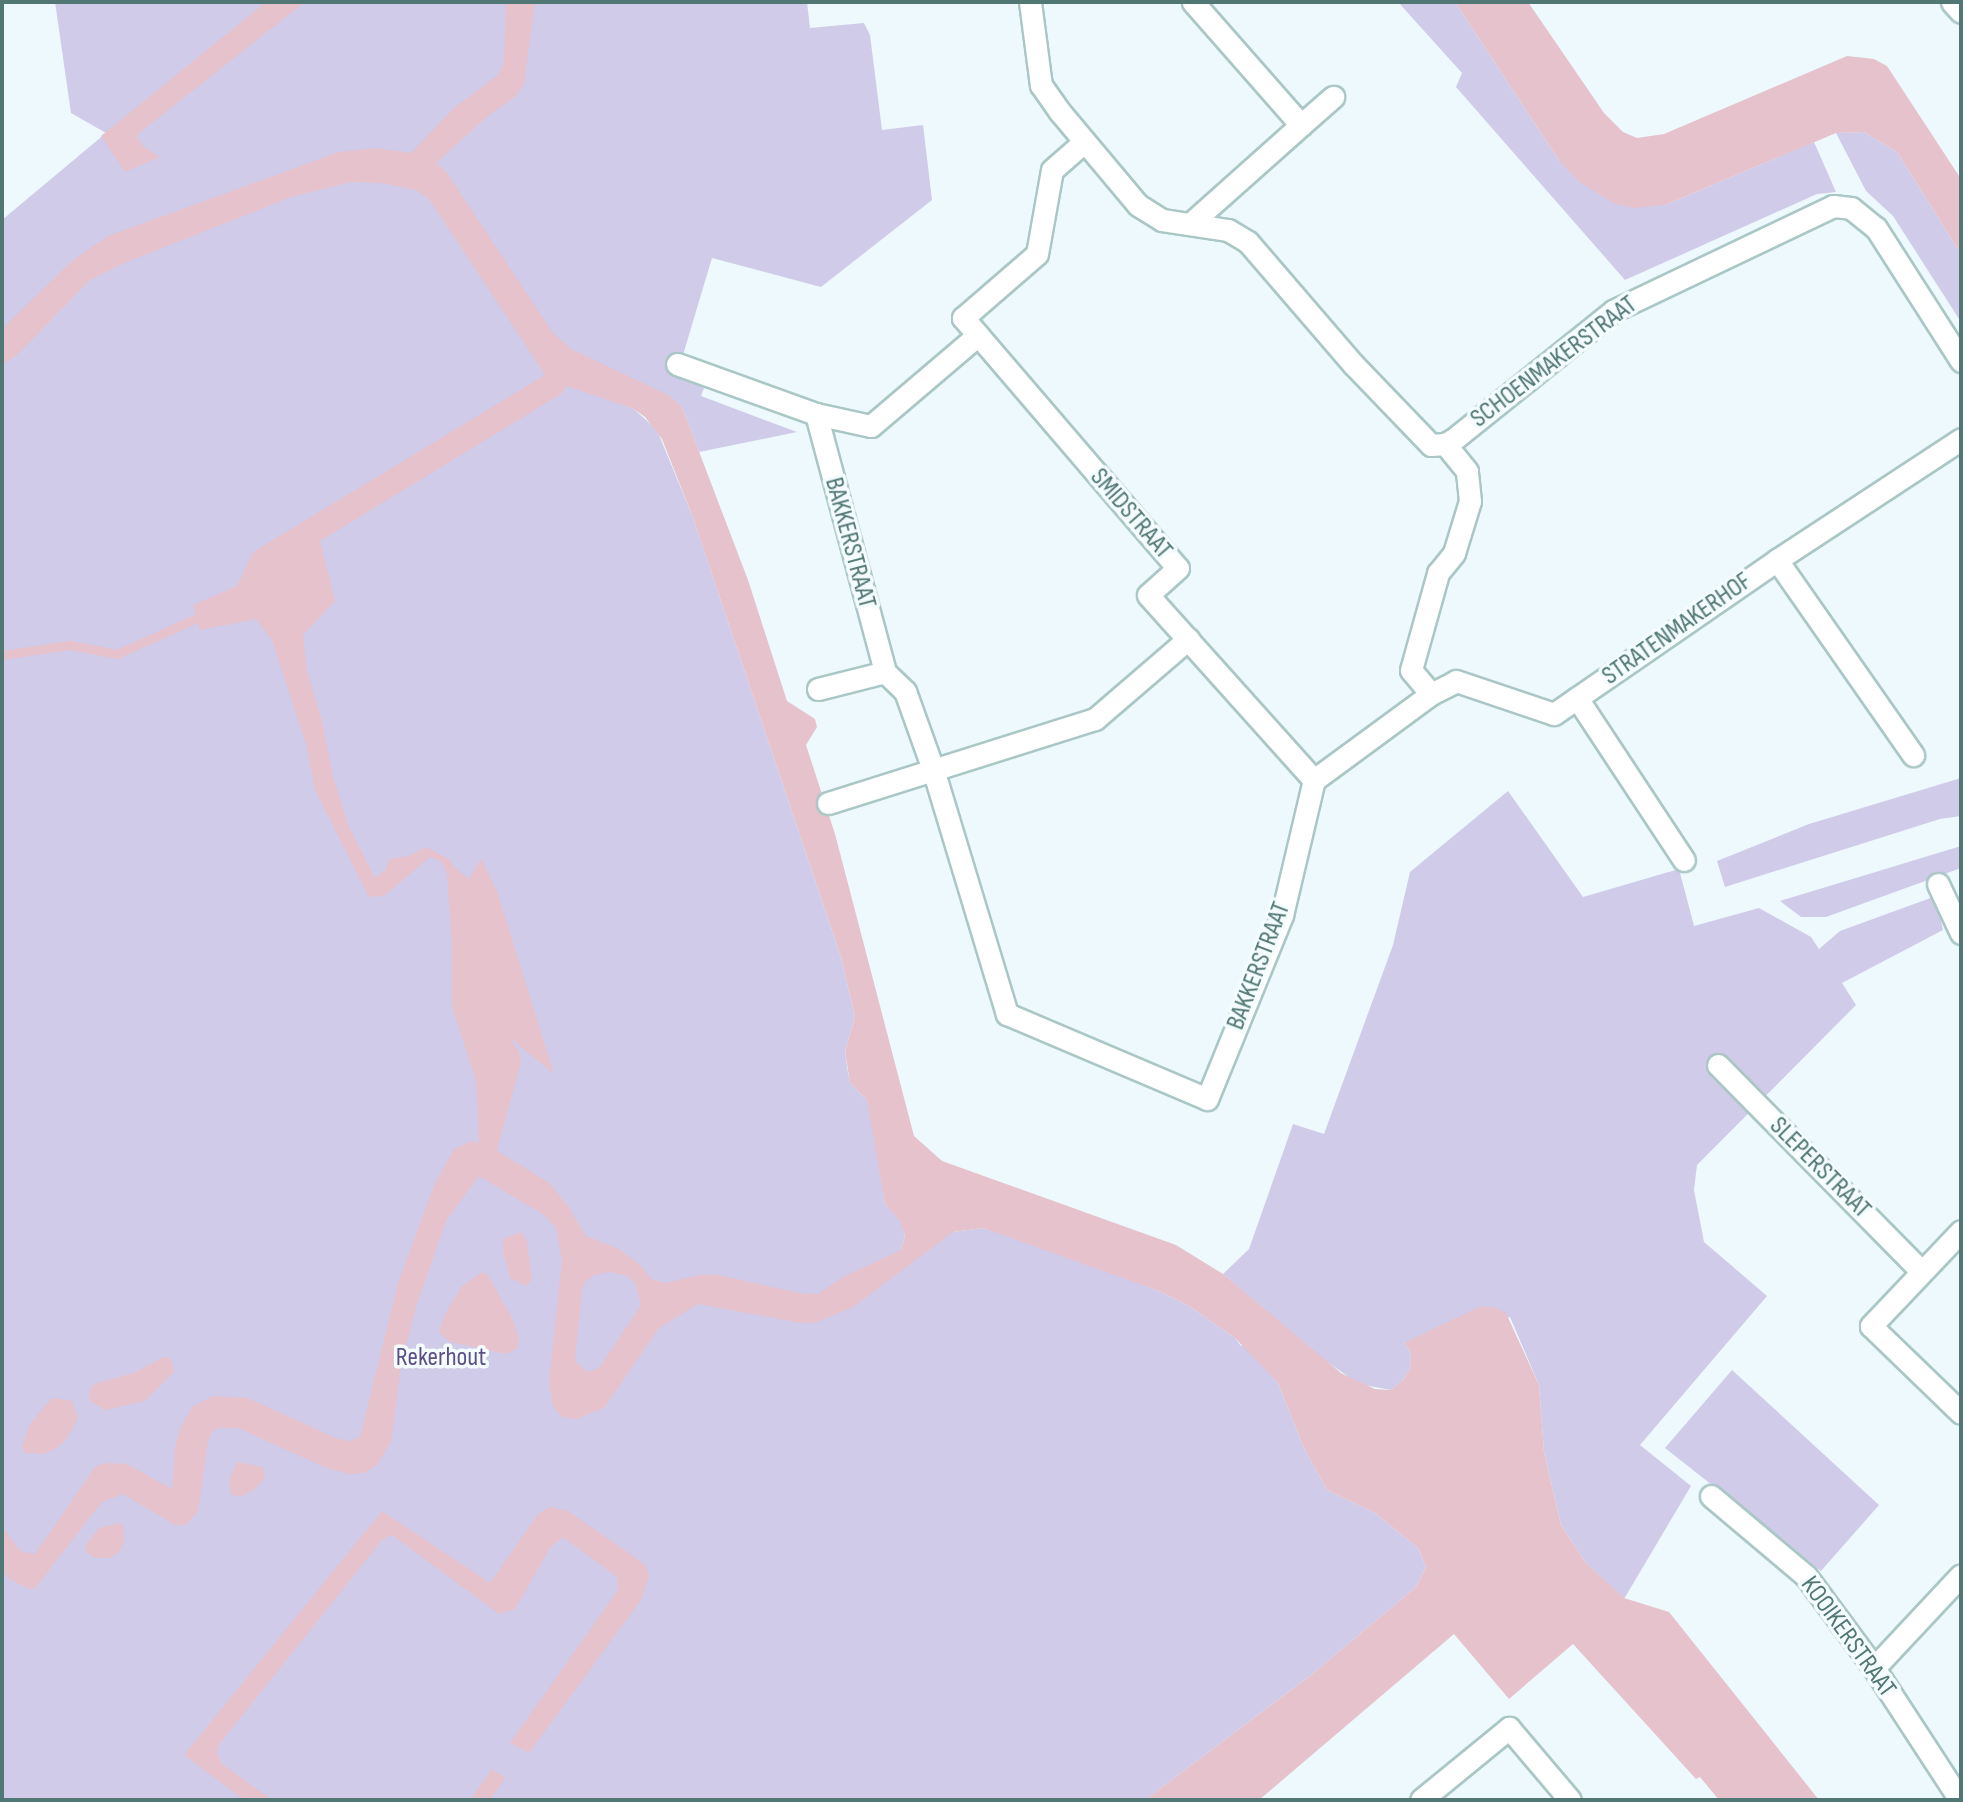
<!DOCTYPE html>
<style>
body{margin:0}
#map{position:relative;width:1963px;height:1802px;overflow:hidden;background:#edf9fc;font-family:"Sofia Sans Condensed",sans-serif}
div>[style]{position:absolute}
.green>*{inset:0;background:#d0cbe9}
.water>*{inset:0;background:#e5c2cc}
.stream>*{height:9px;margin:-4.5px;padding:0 4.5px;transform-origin:4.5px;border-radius:4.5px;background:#e5c2cc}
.roads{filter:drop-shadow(2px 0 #aac7c6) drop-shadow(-2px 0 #aac7c6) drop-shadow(0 2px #aac7c6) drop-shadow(0 -2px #aac7c6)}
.minor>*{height:21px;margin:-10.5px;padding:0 10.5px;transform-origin:10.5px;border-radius:10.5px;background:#fff}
span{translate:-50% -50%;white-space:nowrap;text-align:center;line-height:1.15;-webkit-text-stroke:7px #f4fcfe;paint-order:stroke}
.street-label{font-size:26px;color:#507773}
.park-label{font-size:26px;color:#5e4f87}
.frame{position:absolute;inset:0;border:4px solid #507773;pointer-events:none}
</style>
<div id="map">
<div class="green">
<div style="clip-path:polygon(55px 2px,807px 2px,810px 28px,864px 23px,870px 35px,882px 130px,923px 125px,932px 200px,821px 287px,712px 258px,677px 375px,704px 388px,701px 396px,797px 432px,699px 452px,682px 407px,612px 401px,634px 409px,657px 430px,692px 515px,841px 957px,855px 1017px,845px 1051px,847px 1067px,850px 1083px,867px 1100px,870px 1110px,885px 1204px,901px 1221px,905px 1235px,901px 1250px,930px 1246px,953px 1232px,982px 1228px,1010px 1235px,1159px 1291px,1189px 1306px,1235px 1338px,1241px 1346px,1272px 1316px,1223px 1274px,1249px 1249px,1293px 1124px,1324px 1134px,1393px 945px,1410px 872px,1508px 791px,1583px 897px,1679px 869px,1694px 926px,1759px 908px,1811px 937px,1819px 949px,1840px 931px,1936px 896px,1943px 930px,1842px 983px,1856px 1005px,1697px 1165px,1694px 1190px,1704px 1242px,1767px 1296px,1640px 1445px,1691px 1486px,1624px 1599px,1585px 1562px,1561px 1525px,1544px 1452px,1539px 1385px,1510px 1317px,1404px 1343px,1411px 1353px,1410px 1369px,1403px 1380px,1391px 1390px,1359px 1384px,1323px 1359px,1262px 1365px,1278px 1383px,1304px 1448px,1327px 1490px,1375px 1513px,1418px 1548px,1426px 1567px,1416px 1587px,1311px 1675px,1145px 1800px,2px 1800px,2px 220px,106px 133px,71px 113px)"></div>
<div style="clip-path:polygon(1398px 2px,1455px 2px,1560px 162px,1665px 205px,1814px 142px,1836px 192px,1817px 194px,1625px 280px,1456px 87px,1462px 73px)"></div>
<div style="clip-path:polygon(1864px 132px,1897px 152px,1961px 254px,1961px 322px,1893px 216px,1866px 191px,1836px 133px)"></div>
<div style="clip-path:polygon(1961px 778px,1961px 816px,1940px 819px,1725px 887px,1717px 861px,1809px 824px)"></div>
<div style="clip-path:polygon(1961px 846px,1961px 868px,1826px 917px,1801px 917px,1780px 901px)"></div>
<div style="clip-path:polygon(1732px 1370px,1879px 1505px,1821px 1571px,1665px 1448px)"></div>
</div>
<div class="water">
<div style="clip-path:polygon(266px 2px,305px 2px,138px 134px,137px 138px,144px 147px,160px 157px,125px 172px,101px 136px)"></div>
<div style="clip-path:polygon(evenodd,506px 2px,535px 2px,524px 84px,516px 96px,489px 115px,436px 163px,445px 170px,553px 333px,571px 349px,670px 396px,682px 407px,748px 580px,787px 701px,815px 719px,817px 727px,806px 745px,835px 834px,914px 1136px,942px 1161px,1176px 1245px,1223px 1274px,1341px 1373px,1375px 1389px,1391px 1390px,1403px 1380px,1410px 1369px,1411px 1353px,1404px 1343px,1479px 1307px,1494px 1307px,1506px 1313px,1539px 1385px,1544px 1452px,1561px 1525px,1585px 1562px,1624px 1598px,1669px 1612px,1819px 1800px,1719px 1800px,1700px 1777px,1696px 1779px,1573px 1644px,1509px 1699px,1454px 1634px,1259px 1800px,1145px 1800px,1311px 1675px,1416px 1587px,1426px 1567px,1418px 1548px,1375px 1513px,1327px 1490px,1304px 1448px,1278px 1383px,1235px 1338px,1189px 1306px,1159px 1291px,983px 1228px,953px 1232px,853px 1307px,815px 1323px,801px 1323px,698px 1304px,659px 1328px,604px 1408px,576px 1419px,562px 1417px,553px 1406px,549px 1381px,562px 1261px,556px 1228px,544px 1215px,479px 1176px,446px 1221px,416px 1307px,401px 1365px,391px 1442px,377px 1465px,364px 1473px,349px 1474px,327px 1468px,238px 1428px,218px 1428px,212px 1432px,208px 1441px,198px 1511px,186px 1525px,175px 1525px,123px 1494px,102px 1502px,35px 1588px,29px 1589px,9px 1579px,2px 1570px,2px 1526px,20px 1551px,35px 1554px,95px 1467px,104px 1463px,127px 1464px,172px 1489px,175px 1447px,180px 1428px,192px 1407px,213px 1396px,248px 1398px,338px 1439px,351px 1441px,360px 1437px,398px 1283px,435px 1183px,454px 1149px,472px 1141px,479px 1143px,476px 1082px,452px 1006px,452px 945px,447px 874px,441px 861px,430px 857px,384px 896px,369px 897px,315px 790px,306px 744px,272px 640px,256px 619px,200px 630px,193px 605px,237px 586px,253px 552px,545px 375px,429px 199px,416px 190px,381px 183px,351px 182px,291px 197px,122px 264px,90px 280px,17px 355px,2px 365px,2px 329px,73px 260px,108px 236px,339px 152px,375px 148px,411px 153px,454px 108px,498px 75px,504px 63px,506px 2px,567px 386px,634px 409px,645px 417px,662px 439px,692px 515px,841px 957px,855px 1017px,845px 1051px,850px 1083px,867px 1100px,885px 1204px,900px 1221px,905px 1235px,901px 1250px,843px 1277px,818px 1294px,799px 1293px,719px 1275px,700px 1275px,665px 1283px,651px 1279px,640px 1265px,619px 1249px,586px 1236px,568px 1206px,548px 1182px,497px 1151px,521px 1062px,519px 1052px,510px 1038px,554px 1074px,497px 891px,481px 859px,469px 879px,454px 867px,449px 859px,426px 847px,408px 856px,390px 859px,385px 870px,375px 878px,348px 825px,333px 776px,322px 721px,307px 671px,303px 635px,335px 601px,320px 541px,561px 394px,567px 386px,506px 2px,609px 1272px,625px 1275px,635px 1283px,641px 1305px,599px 1368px,588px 1372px,575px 1361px,582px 1290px,585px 1282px,595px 1275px,609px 1272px)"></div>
<div style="clip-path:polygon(1455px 2px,1528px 2px,1604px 113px,1623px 132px,1637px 138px,1664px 134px,1847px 56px,1874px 59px,1887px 66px,1961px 179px,1961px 254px,1897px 152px,1864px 132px,1836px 133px,1665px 205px,1634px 208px,1615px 204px,1578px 181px,1560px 162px)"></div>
<div style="clip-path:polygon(521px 1232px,527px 1241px,532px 1280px,526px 1286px,510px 1278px,503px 1251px,503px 1239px)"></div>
<div style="clip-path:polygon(482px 1272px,488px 1275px,512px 1318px,519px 1338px,517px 1349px,506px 1354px,450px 1342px,439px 1332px,444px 1316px,461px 1287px)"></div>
<div style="clip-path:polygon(164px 1357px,171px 1359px,174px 1372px,145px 1401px,105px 1410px,90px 1401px,89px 1391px,94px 1384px,134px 1373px)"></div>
<div style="clip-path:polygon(52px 1398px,72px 1401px,78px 1418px,66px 1440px,55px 1449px,43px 1454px,24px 1453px,22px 1446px,30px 1424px)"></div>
<div style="clip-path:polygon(237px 1462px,263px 1467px,265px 1478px,255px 1489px,240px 1497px,231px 1494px,229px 1480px)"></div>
<div style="clip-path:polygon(550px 1507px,568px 1511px,630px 1554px,646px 1566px,649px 1576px,641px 1600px,529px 1753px,510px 1743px,618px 1590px,617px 1577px,563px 1537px,550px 1548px,515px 1609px,499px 1614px,392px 1535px,383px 1539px,218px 1746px,217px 1753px,222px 1764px,272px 1800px,244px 1800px,184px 1755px,382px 1511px,490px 1583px,538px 1514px)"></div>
<div style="clip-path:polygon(119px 1523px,123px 1526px,124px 1542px,119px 1552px,110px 1558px,95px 1558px,87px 1553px,85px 1546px,99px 1528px)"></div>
<div style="clip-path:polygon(492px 1769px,505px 1778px,490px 1800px,470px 1800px)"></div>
</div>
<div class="stream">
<div style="left:2px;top:655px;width:69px;rotate:-8.4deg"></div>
<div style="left:70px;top:645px;width:48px;rotate:10.8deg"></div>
<div style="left:117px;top:654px;width:85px;rotate:-24.2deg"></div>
</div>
<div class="roads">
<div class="minor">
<div style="left:1030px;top:2px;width:84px;rotate:82.5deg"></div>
<div style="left:1041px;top:85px;width:33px;rotate:55deg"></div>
<div style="left:1060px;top:112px;width:121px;rotate:50deg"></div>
<div style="left:1138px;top:205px;width:28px;rotate:32deg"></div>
<div style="left:1162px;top:220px;width:67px;rotate:8.6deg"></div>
<div style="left:1228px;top:230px;width:23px;rotate:31deg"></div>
<div style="left:1248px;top:242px;width:161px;rotate:49.3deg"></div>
<div style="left:1353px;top:364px;width:112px;rotate:46.1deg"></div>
<div style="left:1431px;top:445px;width:14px;rotate:-4deg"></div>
<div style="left:1445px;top:444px;width:10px;rotate:-29deg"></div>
<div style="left:1454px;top:439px;width:204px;rotate:-38.8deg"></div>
<div style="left:1613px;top:311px;width:244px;rotate:-25.5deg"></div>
<div style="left:1833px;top:206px;width:18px;rotate:6deg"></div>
<div style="left:1851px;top:208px;width:32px;rotate:39deg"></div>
<div style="left:1876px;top:228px;width:158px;rotate:57.4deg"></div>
<div style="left:1952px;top:2px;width:13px;rotate:48deg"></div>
<div style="left:1301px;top:125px;width:43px;rotate:-41.2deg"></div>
<div style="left:1190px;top:224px;width:149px;rotate:-41.7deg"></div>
<div style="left:1301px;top:125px;width:164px;rotate:-131.3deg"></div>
<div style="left:978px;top:335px;width:307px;rotate:49.4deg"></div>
<div style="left:1178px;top:568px;width:40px;rotate:138deg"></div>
<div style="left:1148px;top:595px;width:249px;rotate:48.1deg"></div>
<div style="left:677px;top:364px;width:148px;rotate:19.8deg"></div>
<div style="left:816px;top:414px;width:56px;rotate:12.3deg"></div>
<div style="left:871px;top:426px;width:140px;rotate:-40.4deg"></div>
<div style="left:978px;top:335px;width:23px;rotate:-131deg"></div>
<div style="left:963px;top:318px;width:98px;rotate:-40.9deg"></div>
<div style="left:1037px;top:254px;width:85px;rotate:-79.9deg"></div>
<div style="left:1052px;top:170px;width:43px;rotate:-41.2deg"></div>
<div style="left:816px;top:414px;width:267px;rotate:75deg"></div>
<div style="left:885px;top:672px;width:28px;rotate:44deg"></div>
<div style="left:905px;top:691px;width:83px;rotate:70.3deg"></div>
<div style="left:933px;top:769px;width:256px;rotate:73.2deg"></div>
<div style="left:1007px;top:1014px;width:217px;rotate:23deg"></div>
<div style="left:1207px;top:1099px;width:199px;rotate:-67.8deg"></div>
<div style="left:1282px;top:915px;width:139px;rotate:-76.7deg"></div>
<div style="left:1314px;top:780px;width:145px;rotate:-36.3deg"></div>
<div style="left:1431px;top:694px;width:31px;rotate:-130deg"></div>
<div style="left:1411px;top:670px;width:101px;rotate:-74.4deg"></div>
<div style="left:1438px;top:573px;width:26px;rotate:-51deg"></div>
<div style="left:1454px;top:553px;width:54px;rotate:-72.9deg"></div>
<div style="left:1470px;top:501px;width:30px;rotate:-96deg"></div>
<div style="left:1467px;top:471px;width:35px;rotate:-129deg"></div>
<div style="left:1777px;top:560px;width:238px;rotate:55.1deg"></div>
<div style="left:818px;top:689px;width:69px;rotate:-14.2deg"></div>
<div style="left:1431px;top:694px;width:28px;rotate:-27deg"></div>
<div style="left:1456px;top:681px;width:103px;rotate:18.6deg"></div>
<div style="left:1554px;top:714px;width:271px;rotate:-34.6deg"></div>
<div style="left:1777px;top:560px;width:220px;rotate:-33.3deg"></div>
<div style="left:1577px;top:698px;width:194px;rotate:56.6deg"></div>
<div style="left:828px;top:803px;width:280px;rotate:-17.5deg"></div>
<div style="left:1095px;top:719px;width:123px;rotate:-40.7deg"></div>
<div style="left:1938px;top:884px;width:54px;rotate:64.9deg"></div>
<div style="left:1718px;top:1065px;width:289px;rotate:45.4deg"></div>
<div style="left:1961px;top:1231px;width:131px;rotate:133.5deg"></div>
<div style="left:1871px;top:1326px;width:125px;rotate:44deg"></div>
<div style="left:1711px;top:1496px;width:124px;rotate:40.1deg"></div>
<div style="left:1806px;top:1576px;width:114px;rotate:53.5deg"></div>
<div style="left:1874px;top:1668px;width:158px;rotate:56.9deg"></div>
<div style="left:1874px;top:1668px;width:127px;rotate:-46.9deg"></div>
<div style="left:1421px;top:1800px;width:114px;rotate:-39.3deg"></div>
<div style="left:1509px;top:1728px;width:94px;rotate:49.7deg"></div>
</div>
</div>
<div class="street-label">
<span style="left:1554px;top:362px;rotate:-37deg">SCHOENMAKERSTRAAT</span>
<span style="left:1131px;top:514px;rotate:49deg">SMIDSTRAAT</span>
<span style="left:850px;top:543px;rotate:75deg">BAKKERSTRAAT</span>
<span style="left:1677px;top:629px;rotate:-35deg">STRATENMAKERHOF</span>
<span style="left:1259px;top:966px;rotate:-69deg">BAKKERSTRAAT</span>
<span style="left:1820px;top:1168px;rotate:45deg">SLEPERSTRAAT</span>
<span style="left:1848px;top:1637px;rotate:54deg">KOOIKERSTRAAT</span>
</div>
<div class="park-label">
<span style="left:441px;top:1358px">Rekerhout</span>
</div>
<div class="frame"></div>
</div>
